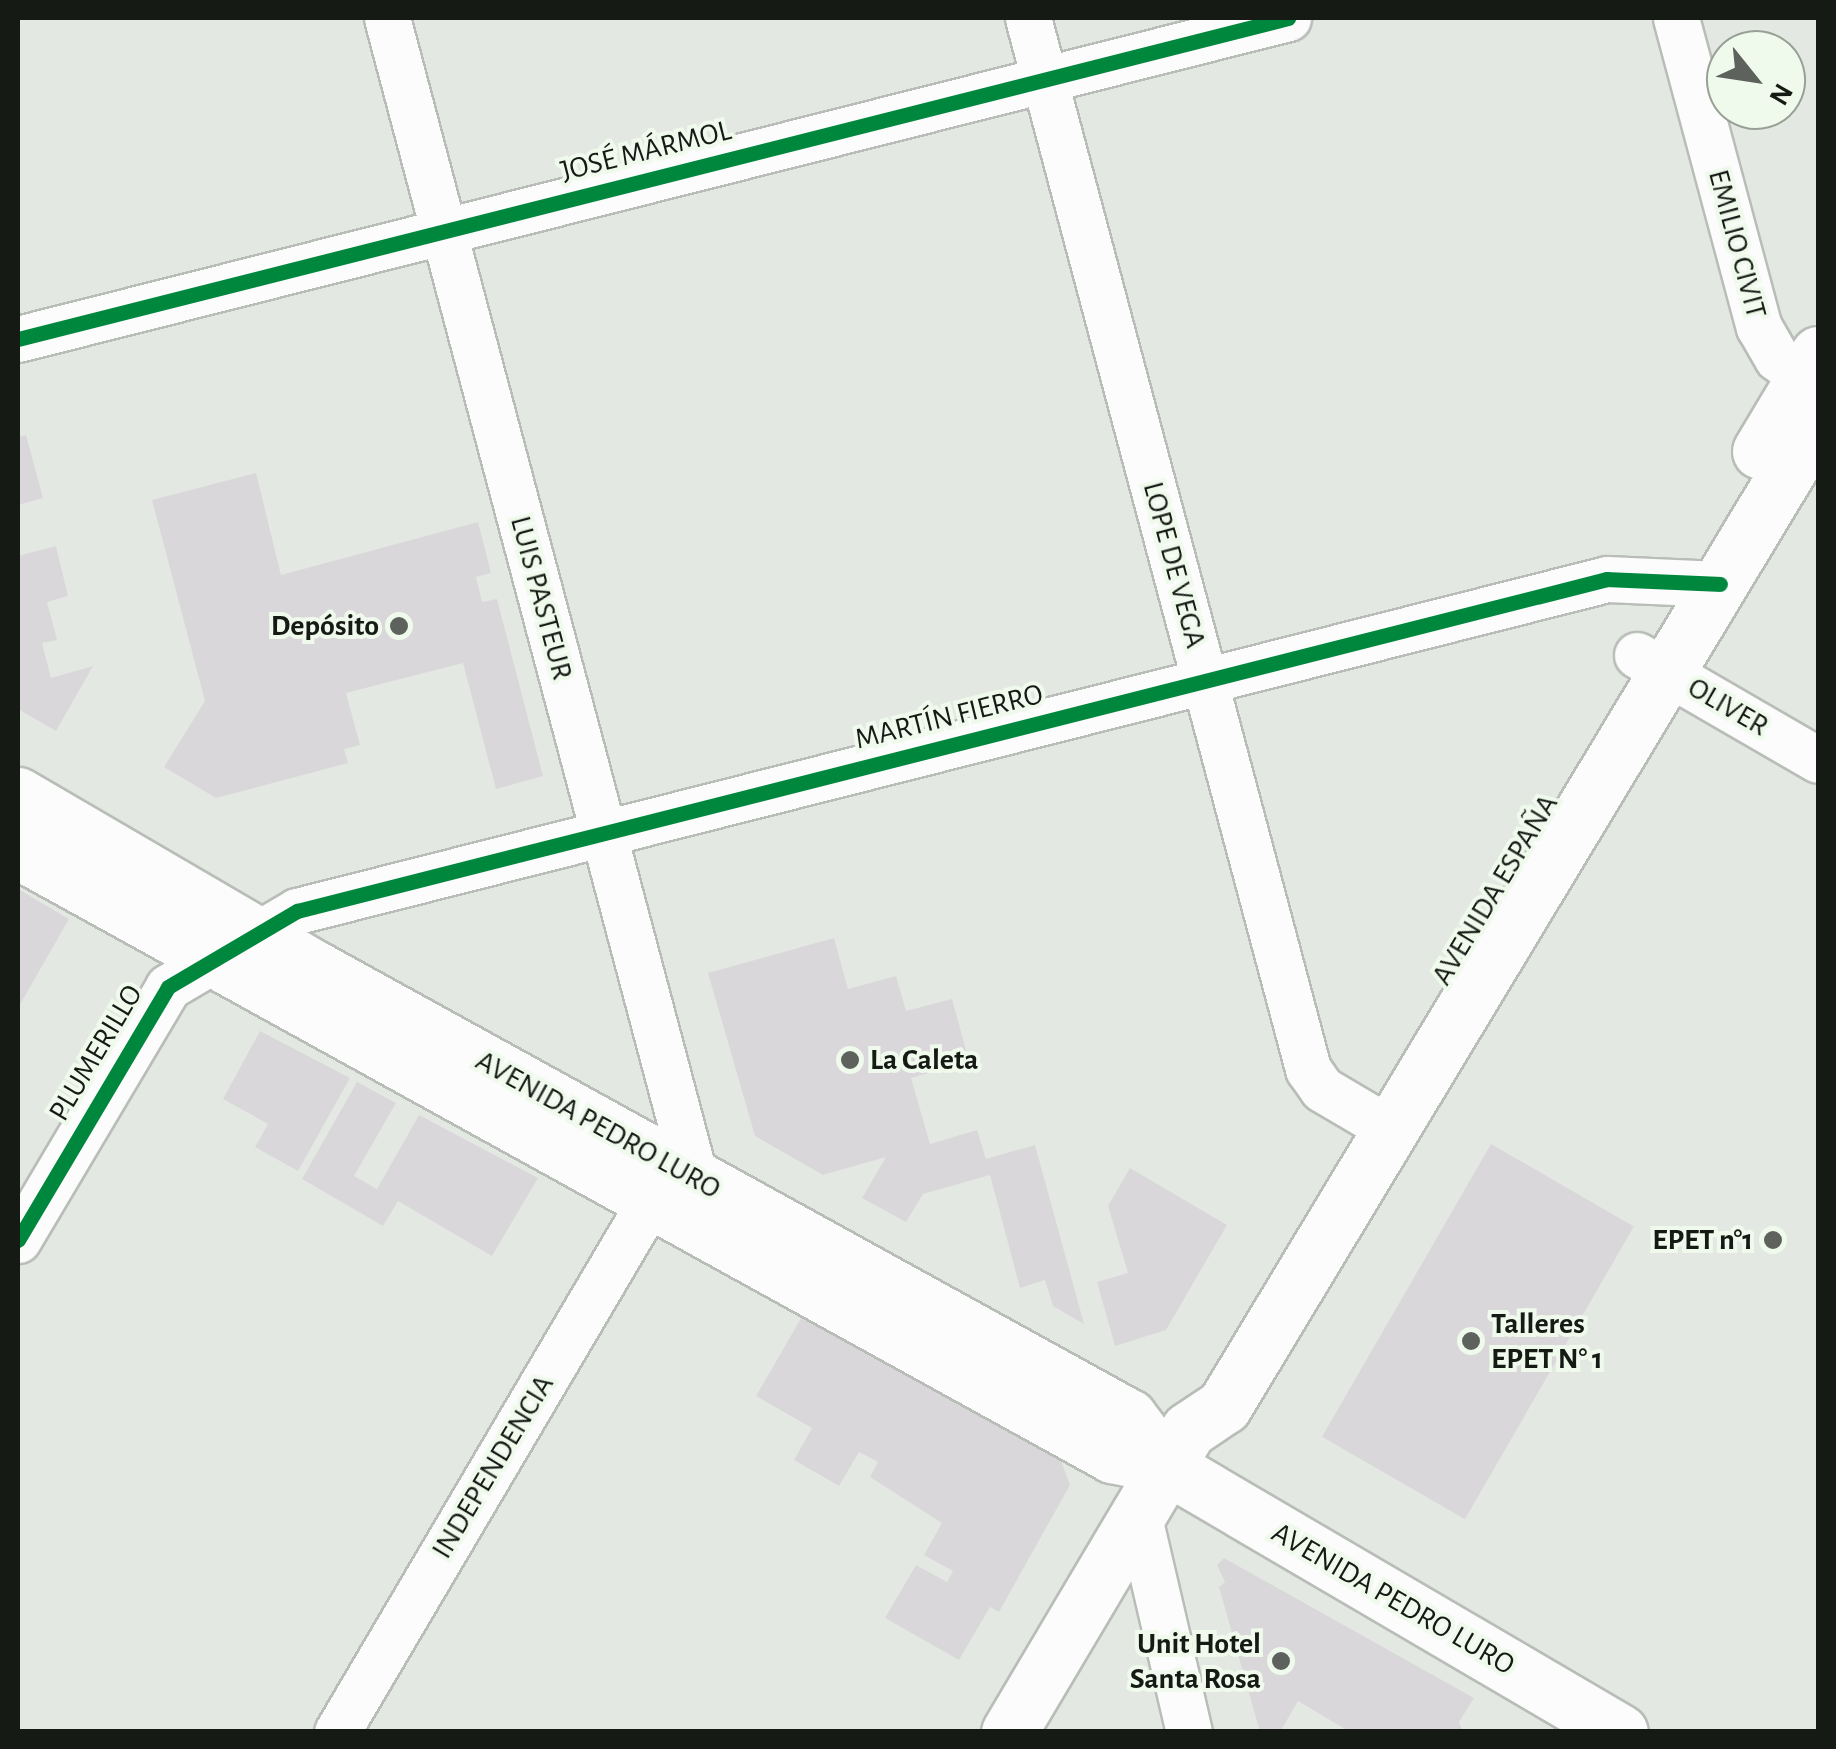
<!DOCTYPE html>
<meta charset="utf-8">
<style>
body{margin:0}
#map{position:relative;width:1836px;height:1749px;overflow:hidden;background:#e3e9e2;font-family:"Alegreya Sans",sans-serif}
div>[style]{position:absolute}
.building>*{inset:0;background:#dad7db;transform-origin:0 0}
.roads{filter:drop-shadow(2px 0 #b9bdb8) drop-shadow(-2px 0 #b9bdb8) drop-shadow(0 2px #b9bdb8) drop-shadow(0 -2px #b9bdb8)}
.minor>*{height:45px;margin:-22.5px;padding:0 22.5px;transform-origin:22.5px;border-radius:22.5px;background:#fbfcfb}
.major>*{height:55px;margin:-27.5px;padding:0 27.5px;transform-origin:27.5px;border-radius:27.5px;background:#fbfcfb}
.cycleway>*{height:15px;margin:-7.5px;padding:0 7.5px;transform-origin:7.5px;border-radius:7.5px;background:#00873e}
.dots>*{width:28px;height:28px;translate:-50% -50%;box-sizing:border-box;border:5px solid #effaec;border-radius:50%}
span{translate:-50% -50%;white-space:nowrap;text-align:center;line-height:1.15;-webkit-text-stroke:8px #effaec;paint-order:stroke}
.street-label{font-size:30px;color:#161a15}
.poi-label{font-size:30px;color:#161a15;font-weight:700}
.right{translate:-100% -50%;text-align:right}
.left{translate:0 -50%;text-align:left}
.frame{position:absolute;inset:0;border:20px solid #161a15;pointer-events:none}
.north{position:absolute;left:1706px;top:30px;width:100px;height:100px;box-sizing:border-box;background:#effaec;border:2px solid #98a096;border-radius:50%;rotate:120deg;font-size:28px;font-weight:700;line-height:40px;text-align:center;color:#161a15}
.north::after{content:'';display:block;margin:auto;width:35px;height:45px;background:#5e625d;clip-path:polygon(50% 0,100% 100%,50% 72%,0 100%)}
</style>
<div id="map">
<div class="building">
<div style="clip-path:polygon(26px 435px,43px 498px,18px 505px,18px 437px)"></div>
<div style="clip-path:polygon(256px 473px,281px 575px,478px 522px,491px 573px,476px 577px,482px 602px,497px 599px,543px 776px,496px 789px,463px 663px,346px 693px,360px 745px,344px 749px,348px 763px,216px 798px,164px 767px,205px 701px,152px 500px)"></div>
<div style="clip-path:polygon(56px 546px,68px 596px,47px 602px,57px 640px,42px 643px,51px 678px,93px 666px,56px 731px,18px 709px,18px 556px)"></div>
<div style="clip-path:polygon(18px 889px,69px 919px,18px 1008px)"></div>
<div style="clip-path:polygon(834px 938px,848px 989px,896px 976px,906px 1011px,952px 999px,969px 1061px,911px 1078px,930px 1144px,977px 1130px,986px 1159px,1035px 1145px,1084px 1324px,1053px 1306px,1045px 1280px,1020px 1288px,990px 1175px,923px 1194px,906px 1222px,862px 1198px,886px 1157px,823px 1175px,755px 1136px,708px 973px)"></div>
<div style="clip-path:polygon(260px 1031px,350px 1078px,298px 1171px,255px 1147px,268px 1124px,223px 1099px)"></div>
<div style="clip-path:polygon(357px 1082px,396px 1103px,354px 1176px,377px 1189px,419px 1115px,538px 1178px,492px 1256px,398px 1201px,383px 1226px,302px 1179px)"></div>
<div style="left:1491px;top:1144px;width:165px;height:338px;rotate:30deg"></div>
<div style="clip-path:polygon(1130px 1168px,1227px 1225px,1166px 1330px,1115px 1346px,1097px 1282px,1128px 1273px,1108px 1206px)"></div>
<div style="clip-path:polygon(804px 1313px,1060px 1458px,1070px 1485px,999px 1612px,990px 1607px,959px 1660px,885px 1618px,916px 1565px,947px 1582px,953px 1571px,924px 1555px,942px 1523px,870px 1477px,878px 1462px,859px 1452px,839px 1486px,794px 1460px,812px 1428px,756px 1396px)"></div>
<div style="clip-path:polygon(1224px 1558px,1474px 1698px,1459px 1722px,1463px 1732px,1350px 1732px,1298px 1701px,1280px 1732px,1260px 1732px,1219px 1587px,1225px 1582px,1217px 1565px)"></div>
</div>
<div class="roads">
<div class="minor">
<div style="left:387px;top:18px;width:1200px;rotate:75.13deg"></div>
<div style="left:1028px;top:18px;width:1088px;rotate:75.08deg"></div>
<div style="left:1308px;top:1069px;width:24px;rotate:55deg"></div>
<div style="left:1322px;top:1089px;width:79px;rotate:30.5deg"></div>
<div style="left:1676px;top:18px;width:320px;rotate:75deg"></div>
<div style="left:1759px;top:327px;width:36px;rotate:60deg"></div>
<div style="left:1777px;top:358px;width:51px;rotate:37.1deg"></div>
<div style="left:18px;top:339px;width:1310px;rotate:-14.18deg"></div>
<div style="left:1637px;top:655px;width:209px;rotate:30.1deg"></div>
<div style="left:18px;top:1240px;width:294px;rotate:-59.3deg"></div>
<div style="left:168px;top:987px;width:150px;rotate:-30.5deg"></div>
<div style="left:297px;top:911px;width:1351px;rotate:-14.22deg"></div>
<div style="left:1607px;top:579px;width:113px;rotate:2.5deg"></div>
<div style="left:1138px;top:1513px;width:225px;rotate:76.9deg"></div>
<div style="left:337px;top:1732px;width:614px;rotate:-59.47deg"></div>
</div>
<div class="major">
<div style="left:1760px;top:451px;width:113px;rotate:-59.1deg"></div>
<div style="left:18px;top:795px;width:345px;rotate:30.3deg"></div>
<div style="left:316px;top:969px;width:928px;rotate:28.86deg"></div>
<div style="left:1129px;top:1417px;width:61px;rotate:52.9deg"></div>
<div style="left:18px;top:851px;width:1250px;rotate:28.9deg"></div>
<div style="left:1112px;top:1455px;width:55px;rotate:11.5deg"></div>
<div style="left:1166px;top:1466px;width:526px;rotate:30.37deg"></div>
<div style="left:1009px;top:1732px;width:351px;rotate:-59.3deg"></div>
<div style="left:1188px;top:1430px;width:43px;rotate:-33.7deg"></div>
<div style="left:1224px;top:1406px;width:1150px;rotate:-58.91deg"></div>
</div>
</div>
<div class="cycleway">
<div style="left:18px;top:339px;width:1310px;rotate:-14.18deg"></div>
<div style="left:18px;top:1240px;width:294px;rotate:-59.3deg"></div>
<div style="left:168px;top:987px;width:150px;rotate:-30.5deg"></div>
<div style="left:297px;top:911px;width:1351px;rotate:-14.22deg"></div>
<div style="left:1607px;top:579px;width:113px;rotate:2.5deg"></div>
</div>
<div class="dots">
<div style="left:399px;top:626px;background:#5e625d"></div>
<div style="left:850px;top:1060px;background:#5e625d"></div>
<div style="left:1773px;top:1240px;background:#5e625d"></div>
<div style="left:1471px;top:1341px;background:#5e625d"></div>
<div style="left:1281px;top:1661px;background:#5e625d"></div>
</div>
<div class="street-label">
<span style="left:646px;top:151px;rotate:-14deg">JOSÉ MÁRMOL</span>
<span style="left:1737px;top:244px;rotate:75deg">EMILIO CIVIT</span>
<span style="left:1174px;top:565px;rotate:75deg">LOPE DE VEGA</span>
<span style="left:541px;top:598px;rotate:75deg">LUIS PASTEUR</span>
<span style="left:1728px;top:707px;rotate:30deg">OLIVER</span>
<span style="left:949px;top:717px;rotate:-14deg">MARTÍN FIERRO</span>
<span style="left:1495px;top:890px;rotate:-59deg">AVENIDA ESPAÑA</span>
<span style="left:96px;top:1053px;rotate:-59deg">PLUMERILLO</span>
<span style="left:598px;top:1125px;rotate:29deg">AVENIDA PEDRO LURO</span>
<span style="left:493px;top:1467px;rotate:-59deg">INDEPENDENCIA</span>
<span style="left:1393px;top:1599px;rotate:30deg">AVENIDA PEDRO LURO</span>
</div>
<div class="poi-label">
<span class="right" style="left:379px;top:626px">Depósito</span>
<span class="left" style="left:870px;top:1060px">La Caleta</span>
<span class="right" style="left:1753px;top:1240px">EPET n°1</span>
<span class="left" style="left:1491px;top:1341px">Talleres<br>EPET N° 1</span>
<span class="right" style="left:1261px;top:1661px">Unit Hotel<br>Santa Rosa</span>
</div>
<div class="frame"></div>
<div class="north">N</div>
</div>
